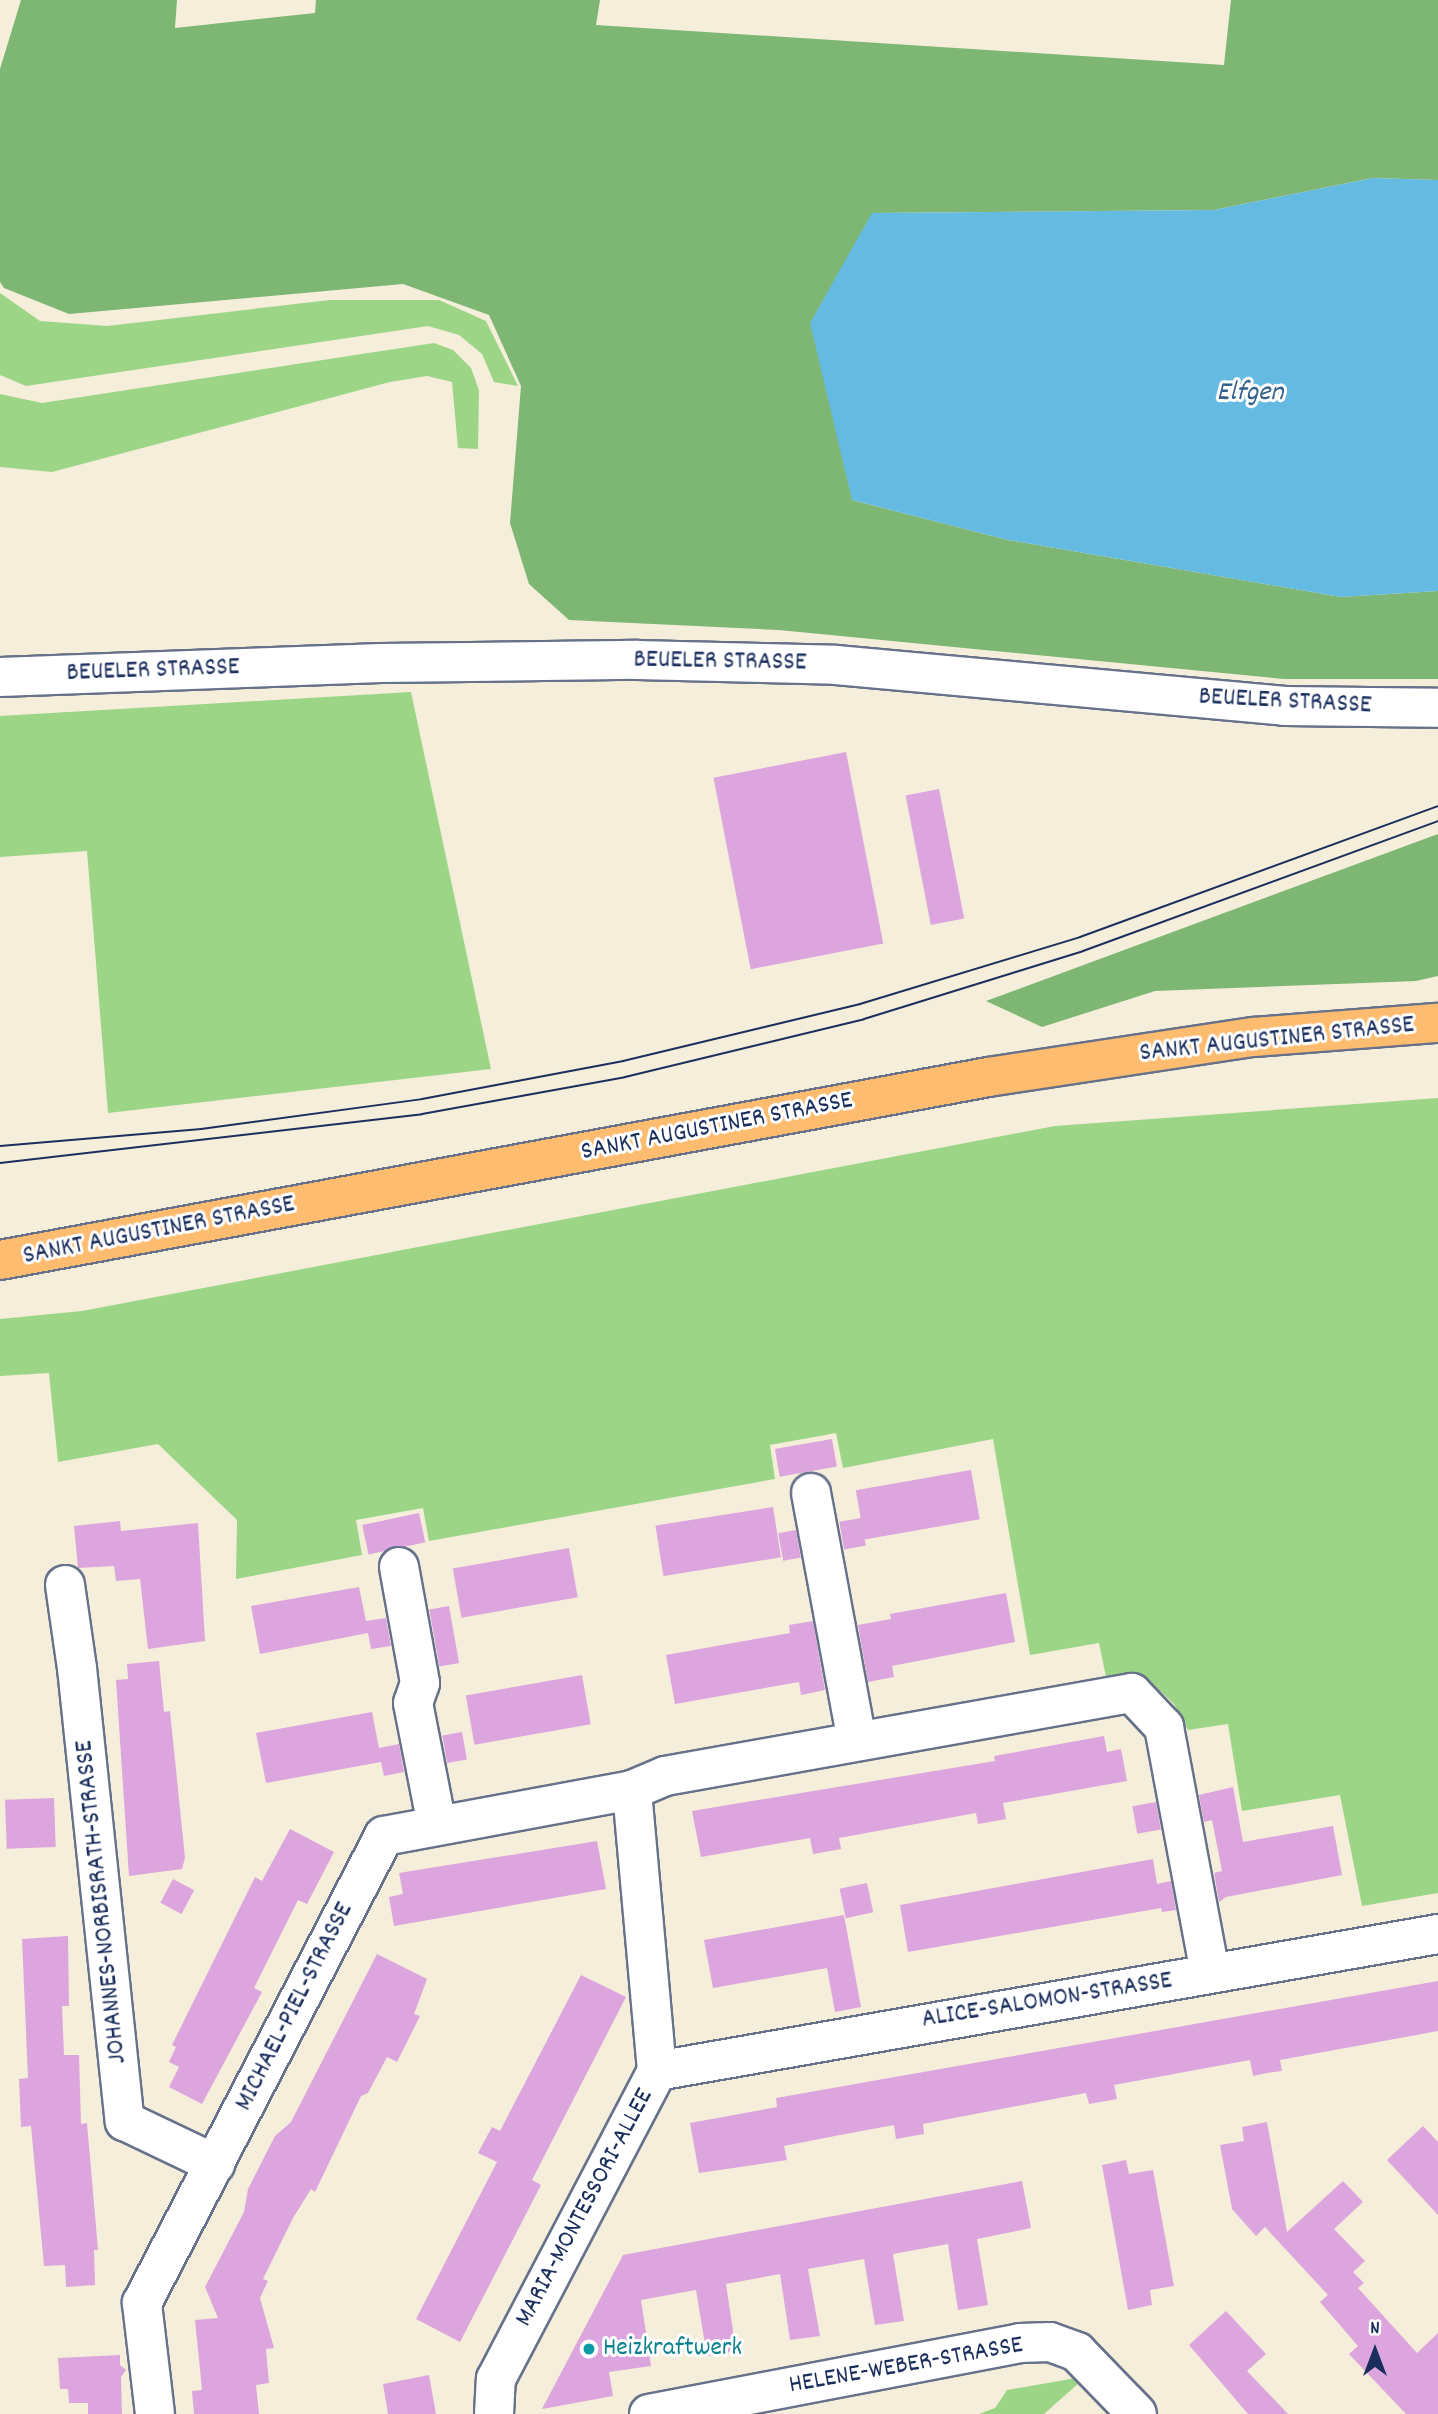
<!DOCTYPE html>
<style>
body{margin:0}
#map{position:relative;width:1438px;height:2414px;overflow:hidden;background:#f4eedb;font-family:Dekko,sans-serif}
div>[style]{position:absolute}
.green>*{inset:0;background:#9dd587}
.forest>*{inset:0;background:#7eb674}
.water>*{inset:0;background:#65bae2}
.building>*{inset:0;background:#dda5dd;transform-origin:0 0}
.roads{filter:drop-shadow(2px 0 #67728a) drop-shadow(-2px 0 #67728a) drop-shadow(0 2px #67728a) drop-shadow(0 -2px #67728a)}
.minor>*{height:38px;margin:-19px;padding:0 19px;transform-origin:19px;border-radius:19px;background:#fff}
.primary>*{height:38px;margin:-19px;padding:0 19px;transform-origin:19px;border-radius:19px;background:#febc70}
.tram>*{height:2px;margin:-1px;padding:0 1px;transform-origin:1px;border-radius:1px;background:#1b2f5e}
.dots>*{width:19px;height:19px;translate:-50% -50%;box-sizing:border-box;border:4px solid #fff;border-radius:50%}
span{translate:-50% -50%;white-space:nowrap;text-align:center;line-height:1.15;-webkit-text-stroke:6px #fff;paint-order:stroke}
.street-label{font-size:26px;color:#1b2f5e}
.culture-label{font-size:26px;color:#0d838f}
.left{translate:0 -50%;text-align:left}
.water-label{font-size:28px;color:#35608c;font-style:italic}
.north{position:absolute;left:1340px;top:2316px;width:70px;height:70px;-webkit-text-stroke:5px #fff;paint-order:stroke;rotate:0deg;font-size:19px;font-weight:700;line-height:28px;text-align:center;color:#1b2f5e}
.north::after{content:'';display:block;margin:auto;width:24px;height:32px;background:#1b2f5e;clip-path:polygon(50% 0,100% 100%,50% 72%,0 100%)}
</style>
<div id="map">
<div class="green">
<div style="clip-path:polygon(0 293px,40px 321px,107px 326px,330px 300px,439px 300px,486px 321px,518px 386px,494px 382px,482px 354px,459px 335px,428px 326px,26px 386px,0 375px)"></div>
<div style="clip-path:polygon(434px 343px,453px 350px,471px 368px,479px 390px,478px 449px,458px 448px,452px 382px,427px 376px,390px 382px,52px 472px,0 467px,0 394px,42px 403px)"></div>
<div style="clip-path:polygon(411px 692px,491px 1069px,108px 1113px,87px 851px,0 857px,0 716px)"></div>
<div style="clip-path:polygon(1438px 1098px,1438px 1893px,1362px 1906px,1340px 1795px,1242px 1811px,1228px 1724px,1188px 1730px,1174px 1704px,1154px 1685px,1128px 1677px,1106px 1677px,1099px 1643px,1030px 1655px,993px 1439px,843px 1468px,836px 1433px,770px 1445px,775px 1479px,429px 1541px,423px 1508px,356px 1520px,362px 1555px,236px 1579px,237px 1520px,158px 1444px,58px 1462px,49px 1373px,0 1376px,0 1319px,82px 1311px,1055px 1126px)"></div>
<div style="clip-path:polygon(1076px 2378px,1080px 2382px,1044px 2414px,979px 2414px,995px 2408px,1007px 2390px)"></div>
</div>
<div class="forest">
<div style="clip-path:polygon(21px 0,177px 0,175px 28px,315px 13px,316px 0,600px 0,596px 25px,1224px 65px,1231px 0,1438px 0,1438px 180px,1373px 178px,1214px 210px,872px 213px,852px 500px,1008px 540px,1341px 597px,1438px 591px,1438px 679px,1284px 679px,779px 630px,569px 620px,529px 584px,510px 523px,521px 386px,489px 315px,403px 284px,69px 314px,4px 288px,0 282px,0 69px)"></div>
<div style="clip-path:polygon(1438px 834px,1438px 976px,1416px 981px,1155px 991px,1042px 1027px,986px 1001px)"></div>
</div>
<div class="water">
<div style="clip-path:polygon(1373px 178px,1438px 180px,1438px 591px,1341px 597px,1008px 540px,852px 500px,810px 323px,872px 213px,1214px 210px)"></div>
</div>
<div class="building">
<div style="left:846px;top:752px;width:195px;height:135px;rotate:79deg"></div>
<div style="left:939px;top:789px;width:132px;height:34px;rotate:79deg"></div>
<div style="left:832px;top:1439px;width:28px;height:58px;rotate:80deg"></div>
<div style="left:971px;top:1470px;width:50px;height:117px;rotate:80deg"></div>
<div style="left:773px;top:1507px;width:51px;height:119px;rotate:81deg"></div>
<div style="left:419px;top:1513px;width:30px;height:58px;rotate:78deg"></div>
<div style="left:861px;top:1518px;width:28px;height:22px;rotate:80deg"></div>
<div style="clip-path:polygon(120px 1521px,121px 1531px,198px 1523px,205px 1641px,148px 1649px,140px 1579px,116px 1581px,114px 1566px,78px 1568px,74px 1526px)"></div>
<div style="left:796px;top:1530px;width:28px;height:18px;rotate:80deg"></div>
<div style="left:569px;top:1548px;width:50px;height:118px;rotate:80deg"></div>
<div style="clip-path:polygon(359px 1587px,366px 1621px,386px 1618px,391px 1646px,371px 1649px,368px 1633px,260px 1654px,251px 1606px)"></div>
<div style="clip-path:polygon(1006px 1593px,1015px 1642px,892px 1666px,894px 1677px,868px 1682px,858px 1625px,891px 1619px,890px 1614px)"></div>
<div style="left:449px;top:1606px;width:58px;height:20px;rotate:80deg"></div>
<div style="clip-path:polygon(813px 1621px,825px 1690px,801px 1695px,799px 1682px,675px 1704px,666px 1655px,790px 1633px,789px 1625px)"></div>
<div style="clip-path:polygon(159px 1661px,164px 1712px,170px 1711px,185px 1858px,182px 1869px,129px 1876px,116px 1680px,128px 1679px,127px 1664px)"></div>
<div style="left:582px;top:1675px;width:50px;height:118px;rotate:80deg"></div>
<div style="clip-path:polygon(372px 1712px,379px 1748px,399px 1744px,404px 1772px,384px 1776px,381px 1762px,266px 1783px,256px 1733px)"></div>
<div style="left:462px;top:1732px;width:28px;height:20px;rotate:80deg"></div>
<div style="clip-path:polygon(1104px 1736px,1107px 1752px,1121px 1749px,1127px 1781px,1003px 1803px,1006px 1819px,978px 1824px,976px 1813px,839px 1838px,841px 1849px,813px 1854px,810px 1838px,701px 1857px,692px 1811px,995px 1761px,994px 1756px)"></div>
<div style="clip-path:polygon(1233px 1787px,1243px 1842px,1333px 1826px,1342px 1875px,1226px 1897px,1219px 1902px,1214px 1873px,1222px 1871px,1212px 1820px,1204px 1822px,1199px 1795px)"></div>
<div style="left:54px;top:1798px;width:49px;height:49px;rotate:88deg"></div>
<div style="left:1156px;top:1802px;width:28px;height:24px;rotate:80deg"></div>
<div style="clip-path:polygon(290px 1829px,334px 1852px,307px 1904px,298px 1900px,254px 1988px,262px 1992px,202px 2104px,169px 2087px,179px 2067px,169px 2062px,176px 2047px,172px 2045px,255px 1877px,262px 1881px)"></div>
<div style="clip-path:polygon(597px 1841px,606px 1889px,394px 1926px,389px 1897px,403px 1894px,399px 1873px)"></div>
<div style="clip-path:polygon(1153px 1859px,1157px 1884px,1171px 1881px,1176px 1910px,1162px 1912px,1161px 1908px,908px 1952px,900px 1905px)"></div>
<div style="left:173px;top:1879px;width:24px;height:27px;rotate:28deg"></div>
<div style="left:867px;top:1883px;width:30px;height:28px;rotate:78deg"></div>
<div style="clip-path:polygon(844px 1915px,861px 2007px,835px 2012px,827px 1968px,713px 1988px,704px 1940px)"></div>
<div style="clip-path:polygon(68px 1936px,69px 2006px,62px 2006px,64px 2055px,79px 2055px,81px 2124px,87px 2123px,98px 2250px,94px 2250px,95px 2285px,66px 2287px,65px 2265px,44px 2266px,31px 2126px,21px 2127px,19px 2079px,28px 2078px,22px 1939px)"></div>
<div style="clip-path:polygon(377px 1954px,427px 1979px,414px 2014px,420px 2016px,397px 2062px,387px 2057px,368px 2093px,361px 2096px,315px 2192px,311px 2189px,293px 2218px,263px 2279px,268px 2281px,260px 2298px,274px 2348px,266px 2349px,269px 2383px,256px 2385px,259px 2414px,194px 2414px,192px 2391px,202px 2390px,195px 2320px,218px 2318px,205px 2287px,244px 2212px,248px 2189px,275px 2136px,291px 2122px)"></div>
<div style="clip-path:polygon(581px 1975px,626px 1997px,532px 2180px,541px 2185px,460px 2342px,416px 2319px,497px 2162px,478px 2153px,492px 2127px,500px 2131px)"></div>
<div style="clip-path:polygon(1438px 1981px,1438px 2031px,1280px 2060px,1282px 2071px,1267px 2073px,1253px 2076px,1250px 2060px,1114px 2085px,1117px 2099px,1089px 2104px,1086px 2093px,1059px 2098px,923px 2124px,924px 2134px,896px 2139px,894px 2125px,840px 2135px,784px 2146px,787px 2160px,699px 2173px,690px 2123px,777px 2107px,776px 2098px)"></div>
<div style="clip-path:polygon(1267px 2122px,1287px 2232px,1343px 2181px,1363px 2202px,1334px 2229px,1365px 2261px,1353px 2272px,1364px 2283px,1358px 2288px,1417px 2353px,1438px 2333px,1438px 2414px,1406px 2414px,1349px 2354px,1358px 2346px,1320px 2302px,1328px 2295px,1265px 2227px,1256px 2236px,1232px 2209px,1220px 2145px,1244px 2141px,1242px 2127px)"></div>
<div style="clip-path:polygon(1423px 2126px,1438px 2142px,1438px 2215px,1387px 2160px)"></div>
<div style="clip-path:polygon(1126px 2160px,1129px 2174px,1153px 2170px,1174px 2286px,1150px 2290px,1152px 2305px,1128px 2310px,1102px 2165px)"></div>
<div style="clip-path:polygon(1022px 2181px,1031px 2228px,977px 2239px,988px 2305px,958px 2310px,948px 2244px,893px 2254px,904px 2321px,875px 2325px,864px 2259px,808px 2269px,820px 2336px,790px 2340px,780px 2274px,726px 2284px,736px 2351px,707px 2356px,696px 2290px,641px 2300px,651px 2366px,609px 2372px,613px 2396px,542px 2409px,623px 2255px)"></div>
<div style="clip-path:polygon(1226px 2311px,1266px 2354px,1247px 2371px,1288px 2414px,1248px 2414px,1189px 2345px)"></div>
<div style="clip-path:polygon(120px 2355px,120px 2365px,126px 2370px,121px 2377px,122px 2414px,88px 2414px,88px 2403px,69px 2403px,68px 2389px,60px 2389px,58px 2358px)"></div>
<div style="clip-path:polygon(429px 2375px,436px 2414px,388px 2414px,383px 2384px)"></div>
</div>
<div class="roads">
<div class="minor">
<div style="left:0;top:677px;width:381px;rotate:-2.1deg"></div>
<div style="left:381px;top:663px;width:256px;rotate:-0.7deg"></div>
<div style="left:637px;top:660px;width:199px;rotate:1.4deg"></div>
<div style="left:836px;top:665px;width:451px;rotate:5.2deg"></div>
<div style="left:1285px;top:706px;width:153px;rotate:0.7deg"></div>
<div style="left:811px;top:1493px;width:251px;rotate:79.5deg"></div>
<div style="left:399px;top:1567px;width:118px;rotate:79.7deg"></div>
<div style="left:420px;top:1683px;width:21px;rotate:109deg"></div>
<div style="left:413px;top:1703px;width:124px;rotate:78.9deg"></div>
<div style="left:65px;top:1585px;width:84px;rotate:81.8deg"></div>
<div style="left:77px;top:1668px;width:456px;rotate:84deg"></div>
<div style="left:125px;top:2121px;width:100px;rotate:25.5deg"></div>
<div style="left:657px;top:2071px;width:793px;rotate:-9.95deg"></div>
<div style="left:155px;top:2414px;width:112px;rotate:-96.7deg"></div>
<div style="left:142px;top:2303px;width:526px;rotate:-62.61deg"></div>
<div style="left:384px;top:1836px;width:252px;rotate:-10.5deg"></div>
<div style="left:632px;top:1790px;width:36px;rotate:-23deg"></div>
<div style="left:665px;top:1776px;width:474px;rotate:-10.1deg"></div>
<div style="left:1132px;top:1693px;width:47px;rotate:46.7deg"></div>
<div style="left:1164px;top:1727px;width:250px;rotate:79.4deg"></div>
<div style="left:494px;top:2414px;width:35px;rotate:-87deg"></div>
<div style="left:496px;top:2379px;width:348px;rotate:-62.4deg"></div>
<div style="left:657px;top:2071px;width:282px;rotate:-95.1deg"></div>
<div style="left:649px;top:2414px;width:378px;rotate:-10.8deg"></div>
<div style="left:1020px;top:2343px;width:30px;rotate:-2deg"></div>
<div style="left:1050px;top:2342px;width:29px;rotate:20deg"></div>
<div style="left:1077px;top:2352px;width:86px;rotate:45.9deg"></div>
</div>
<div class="primary">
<div style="left:0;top:1260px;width:1005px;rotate:-10.49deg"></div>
<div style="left:988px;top:1077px;width:269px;rotate:-8.6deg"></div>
<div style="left:1254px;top:1037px;width:185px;rotate:-4.4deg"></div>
</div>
</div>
<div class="tram">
<div style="left:0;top:1146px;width:202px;rotate:-4.8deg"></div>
<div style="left:201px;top:1129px;width:223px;rotate:-7.7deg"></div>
<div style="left:422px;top:1099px;width:205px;rotate:-10.7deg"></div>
<div style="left:623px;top:1061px;width:244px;rotate:-13.5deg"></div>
<div style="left:860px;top:1004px;width:230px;rotate:-16.9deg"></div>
<div style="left:1080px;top:937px;width:381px;rotate:-20.1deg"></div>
<div style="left:0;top:1163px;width:425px;rotate:-6.6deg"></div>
<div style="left:422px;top:1114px;width:206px;rotate:-10.3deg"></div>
<div style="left:625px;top:1077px;width:246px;rotate:-13.6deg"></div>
<div style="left:864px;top:1019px;width:229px;rotate:-17.2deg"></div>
<div style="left:1083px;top:951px;width:378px;rotate:-20.1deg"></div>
</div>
<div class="dots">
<div style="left:589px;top:2349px;background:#0f9aa8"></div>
</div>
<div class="street-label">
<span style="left:720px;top:662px;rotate:1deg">BEUELER STRASSE</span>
<span style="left:153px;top:671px;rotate:-2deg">BEUELER STRASSE</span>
<span style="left:1285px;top:702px;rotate:3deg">BEUELER STRASSE</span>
<span style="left:1277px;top:1040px;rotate:-6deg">SANKT AUGUSTINER STRASSE</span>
<span style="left:717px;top:1127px;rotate:-11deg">SANKT AUGUSTINER STRASSE</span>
<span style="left:159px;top:1231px;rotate:-11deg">SANKT AUGUSTINER STRASSE</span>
<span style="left:102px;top:1902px;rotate:-96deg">JOHANNES-NORBISRATH-STRASSE</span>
<span style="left:1047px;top:2001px;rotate:-9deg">ALICE-SALOMON-STRASSE</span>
<span style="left:295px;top:2007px;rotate:-63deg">MICHAEL-PIEL-STRASSE</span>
<span style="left:585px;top:2208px;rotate:-62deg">MARIA-MONTESSORI-ALLEE</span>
<span style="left:906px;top:2366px;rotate:-10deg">HELENE-WEBER-STRASSE</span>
</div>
<div class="culture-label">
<span class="left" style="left:603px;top:2349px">Heizkraftwerk</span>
</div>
<div class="water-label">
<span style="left:1250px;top:394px">Elfgen</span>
</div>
<div class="north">N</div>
</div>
